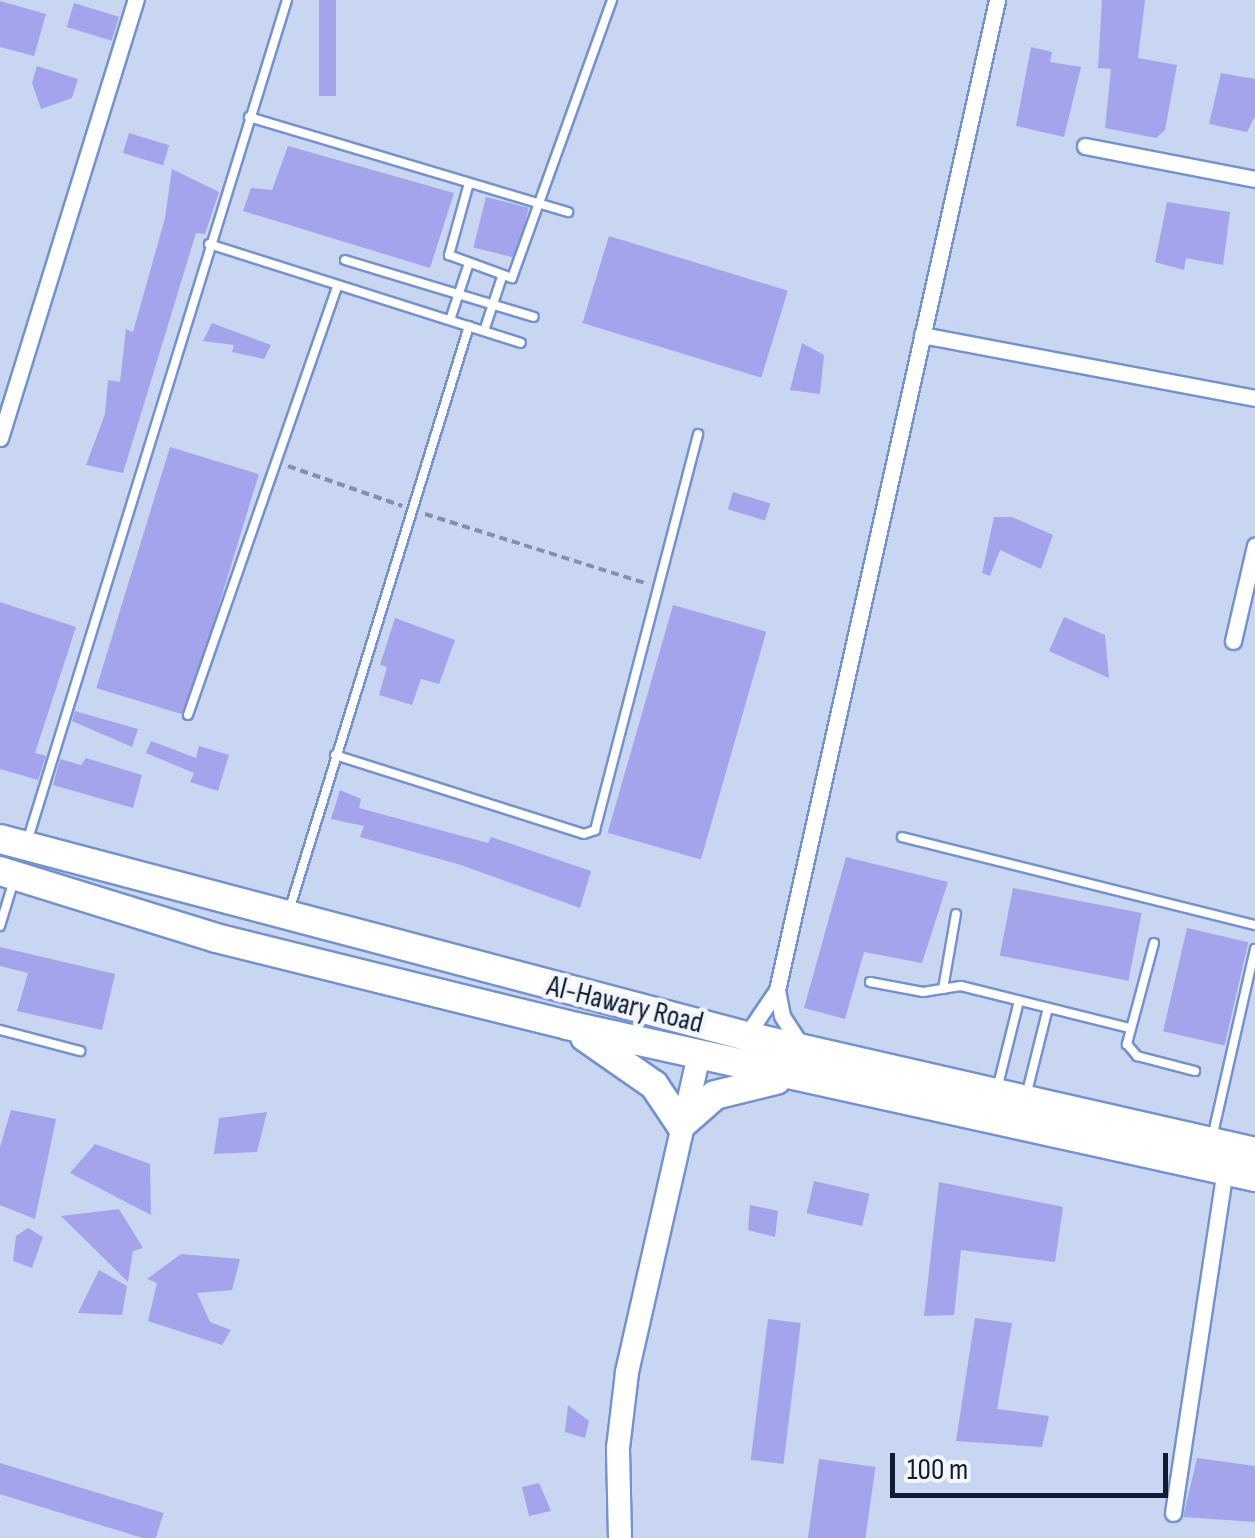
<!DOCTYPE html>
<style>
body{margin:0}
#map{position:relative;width:1255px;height:1538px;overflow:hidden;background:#c8d6f1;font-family:"Sofia Sans Condensed",sans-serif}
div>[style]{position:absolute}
.building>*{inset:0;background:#a4a4ec;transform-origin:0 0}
.path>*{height:4px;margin-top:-2px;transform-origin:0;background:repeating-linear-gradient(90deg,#8390aa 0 8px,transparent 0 13px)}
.roads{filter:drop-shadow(2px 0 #7292d2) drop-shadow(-2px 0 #7292d2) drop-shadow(0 2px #7292d2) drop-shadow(0 -2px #7292d2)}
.lane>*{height:8px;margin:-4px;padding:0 4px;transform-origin:4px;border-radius:4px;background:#fff}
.street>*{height:15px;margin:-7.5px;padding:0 7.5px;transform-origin:7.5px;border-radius:7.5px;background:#fff}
.secondary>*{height:22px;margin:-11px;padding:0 11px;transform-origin:11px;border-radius:11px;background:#fff}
.highway>*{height:28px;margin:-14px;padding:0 14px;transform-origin:14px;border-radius:14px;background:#fff}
span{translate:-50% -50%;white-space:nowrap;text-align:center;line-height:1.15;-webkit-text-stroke:9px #f3f6fd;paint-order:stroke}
.street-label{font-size:30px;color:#0f1a33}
.scale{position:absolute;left:890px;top:1453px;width:278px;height:45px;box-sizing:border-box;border:5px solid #0f1a33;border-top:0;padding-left:12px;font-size:30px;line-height:35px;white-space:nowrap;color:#0f1a33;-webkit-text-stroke:8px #f3f6fd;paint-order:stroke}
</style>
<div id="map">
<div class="building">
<div style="left:319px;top:0;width:17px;height:96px"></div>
<div style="clip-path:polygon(1102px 0,1145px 0,1138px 58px,1177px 65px,1165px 130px,1156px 138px,1105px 128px,1111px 69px,1098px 68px)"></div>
<div style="clip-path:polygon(0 1px,46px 14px,34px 56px,0 47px)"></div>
<div style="left:74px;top:3px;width:47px;height:25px;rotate:17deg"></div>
<div style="clip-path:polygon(1031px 47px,1052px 52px,1050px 62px,1081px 67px,1064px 137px,1016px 126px)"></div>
<div style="clip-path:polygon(37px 66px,78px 79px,72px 98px,41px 109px,32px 83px)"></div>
<div style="clip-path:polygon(1221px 73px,1255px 79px,1255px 116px,1247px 132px,1209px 124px)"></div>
<div style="left:129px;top:133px;width:42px;height:21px;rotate:17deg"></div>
<div style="clip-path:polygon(288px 146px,454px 193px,430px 268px,243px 211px,251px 188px,272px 190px)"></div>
<div style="clip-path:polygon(172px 169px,219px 192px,205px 234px,196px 233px,123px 473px,86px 465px,105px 414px,108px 380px,120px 382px,126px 329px,133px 332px,165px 218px)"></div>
<div style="left:486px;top:197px;width:44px;height:52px;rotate:14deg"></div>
<div style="clip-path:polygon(1167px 202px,1230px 212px,1223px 265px,1186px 258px,1184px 270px,1155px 262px)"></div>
<div style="left:609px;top:236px;width:187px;height:91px;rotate:17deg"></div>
<div style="clip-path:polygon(212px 323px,271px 345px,264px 359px,232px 352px,234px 345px,203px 341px)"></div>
<div style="clip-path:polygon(802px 343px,824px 355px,820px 394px,790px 390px)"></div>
<div style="left:170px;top:447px;width:93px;height:252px;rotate:17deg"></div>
<div style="left:733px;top:492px;width:39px;height:18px;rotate:17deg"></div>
<div style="clip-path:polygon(994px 517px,1012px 517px,1053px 535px,1041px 569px,1000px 550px,990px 576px,982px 573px)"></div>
<div style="clip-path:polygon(0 602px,76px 627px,35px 753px,46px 756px,38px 780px,0 769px)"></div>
<div style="left:673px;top:605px;width:97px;height:237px;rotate:16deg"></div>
<div style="clip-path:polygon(1064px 617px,1105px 635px,1109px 678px,1049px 651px)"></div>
<div style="clip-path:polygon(395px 618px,455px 640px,439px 684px,421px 679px,412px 705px,379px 695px,387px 667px,380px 665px)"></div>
<div style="clip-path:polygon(75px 711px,138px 729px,132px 747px,72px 721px)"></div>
<div style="clip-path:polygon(151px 741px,196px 758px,199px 746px,229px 755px,218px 791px,190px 782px,194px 773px,146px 753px)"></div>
<div style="clip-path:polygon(86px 758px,142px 775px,133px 808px,53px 785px,60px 759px,81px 765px)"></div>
<div style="clip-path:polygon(340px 790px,361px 799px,359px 808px,488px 843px,491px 837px,591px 871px,580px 908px,461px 865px,360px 837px,364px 826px,331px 819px)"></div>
<div style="clip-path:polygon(846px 857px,948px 882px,922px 963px,864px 952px,845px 1019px,804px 1008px)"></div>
<div style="left:1013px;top:888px;width:131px;height:69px;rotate:11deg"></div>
<div style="left:1187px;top:928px;width:63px;height:106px;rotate:13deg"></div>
<div style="clip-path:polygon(0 947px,115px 974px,102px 1030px,17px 1011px,28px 973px,0 966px)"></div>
<div style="clip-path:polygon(11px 1110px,56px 1119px,35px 1219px,0 1205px,0 1147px)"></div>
<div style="clip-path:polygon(267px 1112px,257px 1152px,214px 1154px,219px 1118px)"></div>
<div style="clip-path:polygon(95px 1144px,150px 1164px,151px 1215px,70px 1173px)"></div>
<div style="left:814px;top:1181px;width:57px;height:33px;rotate:13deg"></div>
<div style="clip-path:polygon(939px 1182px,1063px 1207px,1055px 1262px,961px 1250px,954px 1315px,924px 1316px)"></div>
<div style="clip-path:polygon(750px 1205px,778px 1211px,775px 1237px,748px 1230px)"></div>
<div style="clip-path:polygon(119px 1209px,143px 1248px,133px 1251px,128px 1282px,61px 1216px)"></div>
<div style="clip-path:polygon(28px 1228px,43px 1237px,32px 1268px,13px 1261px,16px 1236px)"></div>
<div style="clip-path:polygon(181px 1254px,240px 1259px,232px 1290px,197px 1293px,210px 1322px,231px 1330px,222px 1345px,148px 1321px,157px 1283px,147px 1279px)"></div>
<div style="clip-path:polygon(99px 1270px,127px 1286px,122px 1315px,78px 1313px)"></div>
<div style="clip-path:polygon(975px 1318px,1012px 1323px,997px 1409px,1049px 1416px,1042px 1447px,956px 1441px)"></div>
<div style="left:768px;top:1319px;width:33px;height:142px;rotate:7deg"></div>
<div style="clip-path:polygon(568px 1405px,589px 1421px,585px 1438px,565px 1432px)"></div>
<div style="clip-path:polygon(1197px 1458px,1255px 1466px,1255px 1522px,1183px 1517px)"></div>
<div style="left:819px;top:1459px;width:57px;height:80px;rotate:8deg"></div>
<div style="left:0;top:1463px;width:171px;height:30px;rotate:17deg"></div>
<div style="clip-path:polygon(539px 1483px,551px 1511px,529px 1516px,522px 1487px)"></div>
</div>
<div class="path">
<div style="left:288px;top:466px;width:121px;rotate:19.3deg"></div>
<div style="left:425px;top:514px;width:231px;rotate:17.4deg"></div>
</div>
<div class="roads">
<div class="lane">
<div style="left:249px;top:117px;width:333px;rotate:16.6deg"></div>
<div style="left:469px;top:183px;width:75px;rotate:105.5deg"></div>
<div style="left:449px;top:255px;width:67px;rotate:20.1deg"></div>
<div style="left:512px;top:278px;width:295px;rotate:-70.2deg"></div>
<div style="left:209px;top:244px;width:327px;rotate:17.6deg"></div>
<div style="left:345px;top:260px;width:197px;rotate:16.8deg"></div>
<div style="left:450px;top:320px;width:57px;rotate:-71.6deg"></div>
<div style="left:484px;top:331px;width:57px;rotate:-71.6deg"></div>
<div style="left:188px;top:715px;width:455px;rotate:-70.8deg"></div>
<div style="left:335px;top:755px;width:261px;rotate:17.6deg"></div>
<div style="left:584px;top:834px;width:12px;rotate:-20deg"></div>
<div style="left:595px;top:830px;width:409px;rotate:-75.4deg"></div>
<div style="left:902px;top:837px;width:364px;rotate:14deg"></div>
<div style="left:27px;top:842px;width:881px;rotate:-72.84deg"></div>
<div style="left:289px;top:911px;width:612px;rotate:-72.9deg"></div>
<div style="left:0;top:926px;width:48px;rotate:-73.1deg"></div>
<div style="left:1154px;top:943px;width:105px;rotate:105deg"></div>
<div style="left:1127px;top:1044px;width:16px;rotate:50deg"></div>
<div style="left:1137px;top:1056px;width:60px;rotate:14.5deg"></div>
<div style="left:870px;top:982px;width:54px;rotate:10.7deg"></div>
<div style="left:923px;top:992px;width:38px;rotate:-9deg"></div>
<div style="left:961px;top:986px;width:173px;rotate:14deg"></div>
<div style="left:943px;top:989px;width:76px;rotate:-80.2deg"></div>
<div style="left:0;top:1030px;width:83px;rotate:14.7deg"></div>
<div style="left:997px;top:1089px;width:91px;rotate:-76deg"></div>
<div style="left:1026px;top:1096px;width:91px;rotate:-76deg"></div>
<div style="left:1212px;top:1138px;width:194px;rotate:-77.2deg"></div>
</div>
<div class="street">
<div style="left:1085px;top:146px;width:173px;rotate:11deg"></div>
<div style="left:922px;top:335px;width:339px;rotate:10.7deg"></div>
<div style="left:0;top:438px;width:459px;rotate:-72.8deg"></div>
<div style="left:1233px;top:641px;width:98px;rotate:-77deg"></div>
<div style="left:777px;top:990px;width:26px;rotate:79deg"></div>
<div style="left:782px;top:1016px;width:35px;rotate:57deg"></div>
<div style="left:746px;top:1036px;width:55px;rotate:-56deg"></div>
<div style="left:777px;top:990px;width:1014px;rotate:-77.47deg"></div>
<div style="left:1173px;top:1513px;width:347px;rotate:-81.4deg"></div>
</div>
<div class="secondary">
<div style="left:620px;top:1538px;width:90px;rotate:-91.3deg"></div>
<div style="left:618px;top:1448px;width:77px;rotate:-83.2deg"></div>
<div style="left:627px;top:1372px;width:325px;rotate:-77.2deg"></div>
</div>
<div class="highway">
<div style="left:0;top:839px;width:772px;rotate:14.79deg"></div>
<div style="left:746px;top:1036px;width:522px;rotate:12.84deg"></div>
<div style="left:0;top:871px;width:226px;rotate:17.2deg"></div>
<div style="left:216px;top:938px;width:362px;rotate:13.9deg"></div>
<div style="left:567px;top:1025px;width:705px;rotate:12.46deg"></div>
<div style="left:585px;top:1037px;width:84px;rotate:34.8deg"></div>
<div style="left:654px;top:1085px;width:48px;rotate:56deg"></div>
<div style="left:681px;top:1125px;width:45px;rotate:-41.4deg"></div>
<div style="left:715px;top:1095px;width:63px;rotate:-13.8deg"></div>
</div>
</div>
<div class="street-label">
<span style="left:625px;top:1005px;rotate:14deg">Al-Hawary Road</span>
</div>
<div class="scale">100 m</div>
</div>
